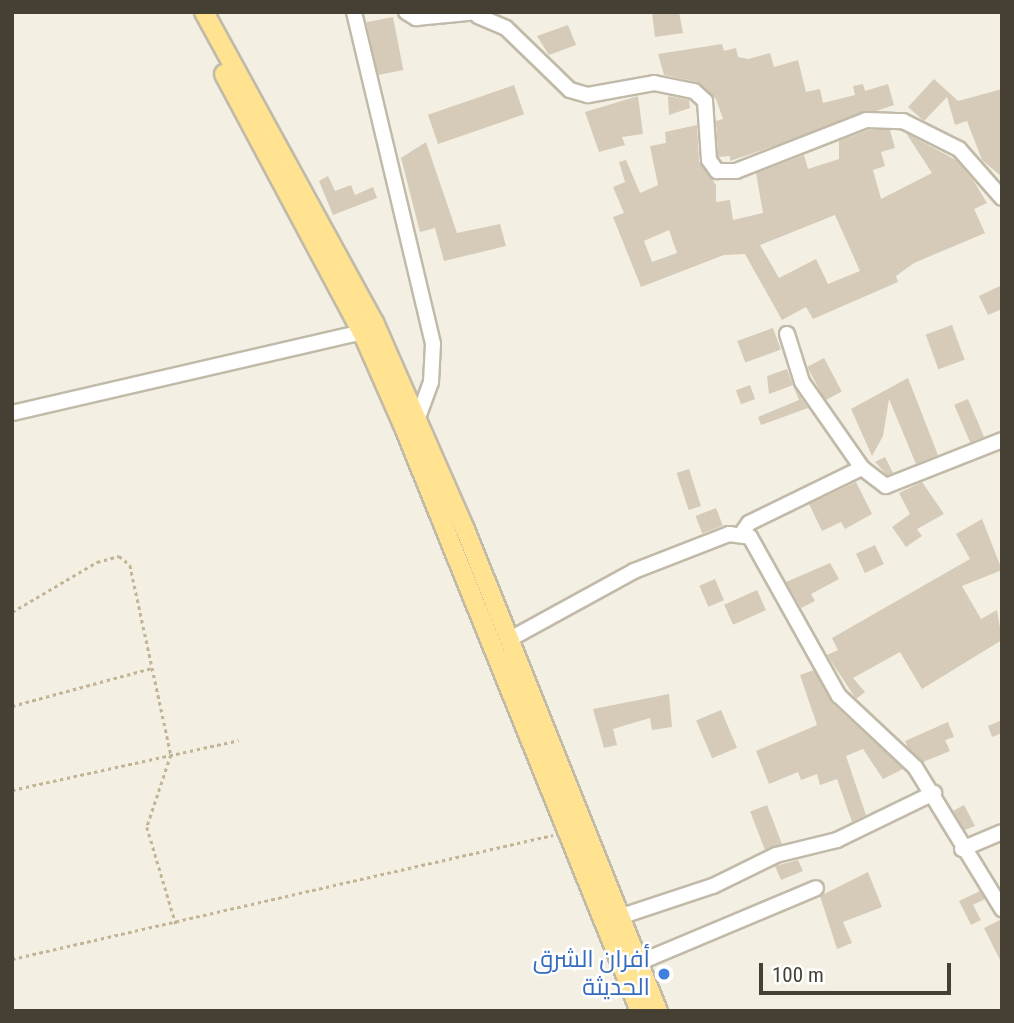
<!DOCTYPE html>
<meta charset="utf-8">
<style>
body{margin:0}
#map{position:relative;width:1014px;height:1023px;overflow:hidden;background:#f3efe3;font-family:"Roboto Condensed",Cairo,sans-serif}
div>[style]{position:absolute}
.building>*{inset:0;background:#d6cbb8;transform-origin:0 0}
.path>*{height:2.5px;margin-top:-1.25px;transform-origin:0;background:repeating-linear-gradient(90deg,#c3b495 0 3.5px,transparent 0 7px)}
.roads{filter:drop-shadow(2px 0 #c2baa8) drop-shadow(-2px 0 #c2baa8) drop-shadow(0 2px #c2baa8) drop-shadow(0 -2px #c2baa8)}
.minor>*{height:14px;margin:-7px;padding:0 7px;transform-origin:7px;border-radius:7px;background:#fff}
.major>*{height:18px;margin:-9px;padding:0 9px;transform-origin:9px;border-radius:9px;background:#ffe391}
.dots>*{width:19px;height:19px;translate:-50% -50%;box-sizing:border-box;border:4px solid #fff;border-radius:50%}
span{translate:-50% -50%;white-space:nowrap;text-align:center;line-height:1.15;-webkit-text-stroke:5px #fff;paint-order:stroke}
.shop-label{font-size:24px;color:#366cbe}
.right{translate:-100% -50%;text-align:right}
.frame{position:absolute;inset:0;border:14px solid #463f33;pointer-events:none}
.scale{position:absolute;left:759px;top:963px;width:192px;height:32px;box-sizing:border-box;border:4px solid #463f33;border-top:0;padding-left:9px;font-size:21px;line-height:24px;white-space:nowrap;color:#463f33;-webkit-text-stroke:5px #fff;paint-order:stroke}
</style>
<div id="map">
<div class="building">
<div style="clip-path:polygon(652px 12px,679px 12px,683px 33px,655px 37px)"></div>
<div style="left:393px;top:17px;width:54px;height:27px;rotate:79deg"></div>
<div style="clip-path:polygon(568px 25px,576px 45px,549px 55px,537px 36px)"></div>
<div style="clip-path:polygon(722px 44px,724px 51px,736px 48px,738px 57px,748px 59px,770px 53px,774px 67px,798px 60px,806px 92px,820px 89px,823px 103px,855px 95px,853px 86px,863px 84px,865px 91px,888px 84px,894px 105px,730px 161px,730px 156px,718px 157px,716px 121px,723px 119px,716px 99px,697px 82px,664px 75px,658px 54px)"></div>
<div style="clip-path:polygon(934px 79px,958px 101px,1002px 89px,1002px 177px,982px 160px,967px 121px,955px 125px,947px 97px,924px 121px,908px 107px)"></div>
<div style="left:514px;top:85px;width:31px;height:91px;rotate:71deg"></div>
<div style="clip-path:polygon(638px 96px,643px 134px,622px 137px,625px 145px,599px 152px,585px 112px)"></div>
<div style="clip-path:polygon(668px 96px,689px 100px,690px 108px,669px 115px)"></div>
<div style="clip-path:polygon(evenodd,697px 125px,699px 161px,716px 185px,716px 202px,730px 200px,733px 220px,763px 213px,756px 173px,804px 155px,808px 169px,839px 159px,839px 141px,868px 130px,890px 130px,895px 148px,881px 152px,885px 166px,873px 170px,881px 199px,932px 173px,906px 133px,956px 160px,973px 180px,987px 203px,974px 209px,985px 233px,914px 263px,896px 276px,898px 282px,813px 319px,806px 307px,782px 320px,745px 254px,724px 255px,641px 287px,613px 217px,624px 213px,613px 187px,625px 182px,619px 162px,626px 160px,640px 193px,658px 185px,650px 146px,666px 143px,665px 132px,697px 125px,835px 215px,860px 271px,828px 284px,816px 259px,779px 278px,760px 245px,835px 215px,697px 125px,669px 230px,677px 253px,652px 262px,644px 241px,669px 230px)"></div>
<div style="clip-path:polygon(426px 142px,457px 233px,500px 224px,506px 246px,444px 261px,435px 228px,420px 232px,401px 158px)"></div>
<div style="clip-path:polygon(328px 176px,335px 191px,351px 185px,355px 195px,373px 187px,377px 198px,333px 215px,319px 181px)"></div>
<div style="clip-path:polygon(1002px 285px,1002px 309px,988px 315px,979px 296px)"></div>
<div style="left:952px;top:325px;width:37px;height:28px;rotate:70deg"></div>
<div style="left:773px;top:328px;width:23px;height:38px;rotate:70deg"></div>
<div style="left:824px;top:358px;width:38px;height:19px;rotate:62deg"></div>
<div style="clip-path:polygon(787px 369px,793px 385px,769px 394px,767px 376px)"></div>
<div style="clip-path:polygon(908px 378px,938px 455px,916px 464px,889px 399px,883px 436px,872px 456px,851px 409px)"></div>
<div style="left:750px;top:385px;width:15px;height:15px;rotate:70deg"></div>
<div style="clip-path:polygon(794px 388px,808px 408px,761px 425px,758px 417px,799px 400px)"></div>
<div style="left:968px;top:399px;width:41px;height:15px;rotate:67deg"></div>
<div style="clip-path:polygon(885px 457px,893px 473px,887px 475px,875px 462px)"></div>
<div style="left:689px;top:469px;width:39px;height:13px;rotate:72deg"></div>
<div style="clip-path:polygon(856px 482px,872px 514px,845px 529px,841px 522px,822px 531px,809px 504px)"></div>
<div style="clip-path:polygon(922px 482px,944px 514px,917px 529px,922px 536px,906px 547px,892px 527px,910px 514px,899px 493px)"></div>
<div style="left:716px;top:508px;width:19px;height:22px;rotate:69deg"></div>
<div style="clip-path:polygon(982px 519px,1002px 570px,962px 586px,981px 619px,997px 610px,1002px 640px,922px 689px,900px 652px,853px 678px,865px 692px,856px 699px,827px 655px,838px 650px,832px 638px,970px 559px,956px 534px)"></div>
<div style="left:875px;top:545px;width:21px;height:21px;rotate:65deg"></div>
<div style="clip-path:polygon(830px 563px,839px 579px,811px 594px,815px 601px,801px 608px,786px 582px)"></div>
<div style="left:715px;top:579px;width:23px;height:17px;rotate:67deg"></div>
<div style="left:757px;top:590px;width:22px;height:36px;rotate:66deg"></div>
<div style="clip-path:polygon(814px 670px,832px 703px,903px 769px,883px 779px,863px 749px,846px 756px,866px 815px,852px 822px,837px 779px,820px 785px,817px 774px,801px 780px,798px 772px,769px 784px,756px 751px,817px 725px,800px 675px)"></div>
<div style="clip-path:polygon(669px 694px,672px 727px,652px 730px,650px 718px,613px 729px,617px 745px,604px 748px,593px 709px)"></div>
<div style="left:721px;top:710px;width:41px;height:27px;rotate:67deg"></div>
<div style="clip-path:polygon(1002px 720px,1002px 733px,992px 737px,988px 726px)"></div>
<div style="clip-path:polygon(948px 722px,954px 737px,945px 740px,950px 751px,923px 762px,908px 748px,905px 741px)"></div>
<div style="left:767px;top:805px;width:42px;height:18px;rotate:69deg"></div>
<div style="clip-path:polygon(964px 805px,975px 826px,965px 830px,953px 811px)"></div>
<div style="clip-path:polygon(798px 860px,803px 871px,781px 880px,775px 866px)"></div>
<div style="clip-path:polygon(868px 872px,882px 907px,843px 922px,852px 943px,837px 949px,820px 896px)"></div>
<div style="clip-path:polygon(980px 891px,985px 899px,973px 905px,981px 920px,971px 925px,959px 901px)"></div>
<div style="clip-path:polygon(1002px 919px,1002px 964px,984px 928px)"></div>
</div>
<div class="path">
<div style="left:12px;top:612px;width:99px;rotate:-30.5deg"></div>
<div style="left:97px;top:562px;width:23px;rotate:-15deg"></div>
<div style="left:119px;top:556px;width:14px;rotate:39deg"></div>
<div style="left:130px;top:565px;width:194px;rotate:77.8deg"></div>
<div style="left:171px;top:755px;width:76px;rotate:108.4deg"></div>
<div style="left:147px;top:827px;width:101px;rotate:73.4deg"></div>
<div style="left:12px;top:706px;width:145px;rotate:-15.2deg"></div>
<div style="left:12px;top:790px;width:232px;rotate:-12.4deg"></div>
<div style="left:12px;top:959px;width:555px;rotate:-12.91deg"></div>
</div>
<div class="roads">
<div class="minor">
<div style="left:354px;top:12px;width:341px;rotate:76.6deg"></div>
<div style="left:433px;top:344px;width:38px;rotate:93deg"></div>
<div style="left:431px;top:382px;width:38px;rotate:110deg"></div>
<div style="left:406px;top:12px;width:12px;rotate:31deg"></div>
<div style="left:416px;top:18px;width:62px;rotate:-5.5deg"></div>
<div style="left:478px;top:16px;width:30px;rotate:23deg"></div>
<div style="left:506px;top:28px;width:89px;rotate:44.1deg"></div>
<div style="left:570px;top:90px;width:19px;rotate:16deg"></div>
<div style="left:588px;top:95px;width:67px;rotate:-10.3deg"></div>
<div style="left:654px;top:83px;width:41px;rotate:11.3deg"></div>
<div style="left:694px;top:91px;width:15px;rotate:42deg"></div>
<div style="left:705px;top:101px;width:59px;rotate:86.1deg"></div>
<div style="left:709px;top:160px;width:14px;rotate:54deg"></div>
<div style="left:717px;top:171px;width:19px"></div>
<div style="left:736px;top:171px;width:140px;rotate:-21.4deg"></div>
<div style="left:866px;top:120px;width:37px;rotate:2deg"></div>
<div style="left:903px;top:121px;width:63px;rotate:26.6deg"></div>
<div style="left:959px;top:149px;width:65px;rotate:48.7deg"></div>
<div style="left:787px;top:334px;width:50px;rotate:72.6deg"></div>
<div style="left:802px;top:382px;width:105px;rotate:55.1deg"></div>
<div style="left:862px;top:468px;width:30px;rotate:37deg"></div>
<div style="left:886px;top:486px;width:125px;rotate:-21.6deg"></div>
<div style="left:12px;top:413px;width:359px;rotate:-13deg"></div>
<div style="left:742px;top:533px;width:12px;rotate:-55deg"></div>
<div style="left:749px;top:523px;width:126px;rotate:-26deg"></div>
<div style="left:510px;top:639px;width:141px;rotate:-28.7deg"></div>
<div style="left:634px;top:571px;width:102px;rotate:-21.3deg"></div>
<div style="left:729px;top:534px;width:21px;rotate:8deg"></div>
<div style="left:750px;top:537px;width:182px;rotate:60.8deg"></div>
<div style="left:839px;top:696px;width:104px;rotate:43.1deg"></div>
<div style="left:915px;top:767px;width:167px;rotate:58.5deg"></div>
<div style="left:962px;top:849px;width:43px;rotate:-23deg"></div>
<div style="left:619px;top:917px;width:99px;rotate:-18.3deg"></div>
<div style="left:713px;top:886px;width:70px;rotate:-26.2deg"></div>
<div style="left:776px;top:855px;width:63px;rotate:-13.8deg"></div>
<div style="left:837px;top:840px;width:108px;rotate:-25.9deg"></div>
<div style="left:638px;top:963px;width:193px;rotate:-22.8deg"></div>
</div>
<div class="major">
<div style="left:204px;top:12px;width:354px;rotate:61.3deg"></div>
<div style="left:374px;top:322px;width:226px;rotate:66.3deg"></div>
<div style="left:465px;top:529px;width:519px;rotate:68.18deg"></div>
<div style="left:224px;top:74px;width:293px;rotate:61.9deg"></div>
<div style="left:362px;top:332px;width:102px;rotate:66.2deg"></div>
<div style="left:403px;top:425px;width:632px;rotate:67.98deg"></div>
</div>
</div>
<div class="dots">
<div style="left:664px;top:974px;background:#3f7fe0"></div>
</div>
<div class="shop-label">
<span class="right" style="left:650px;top:974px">أفران الشرق<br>الحديثة</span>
</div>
<div class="frame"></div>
<div class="scale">100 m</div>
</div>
